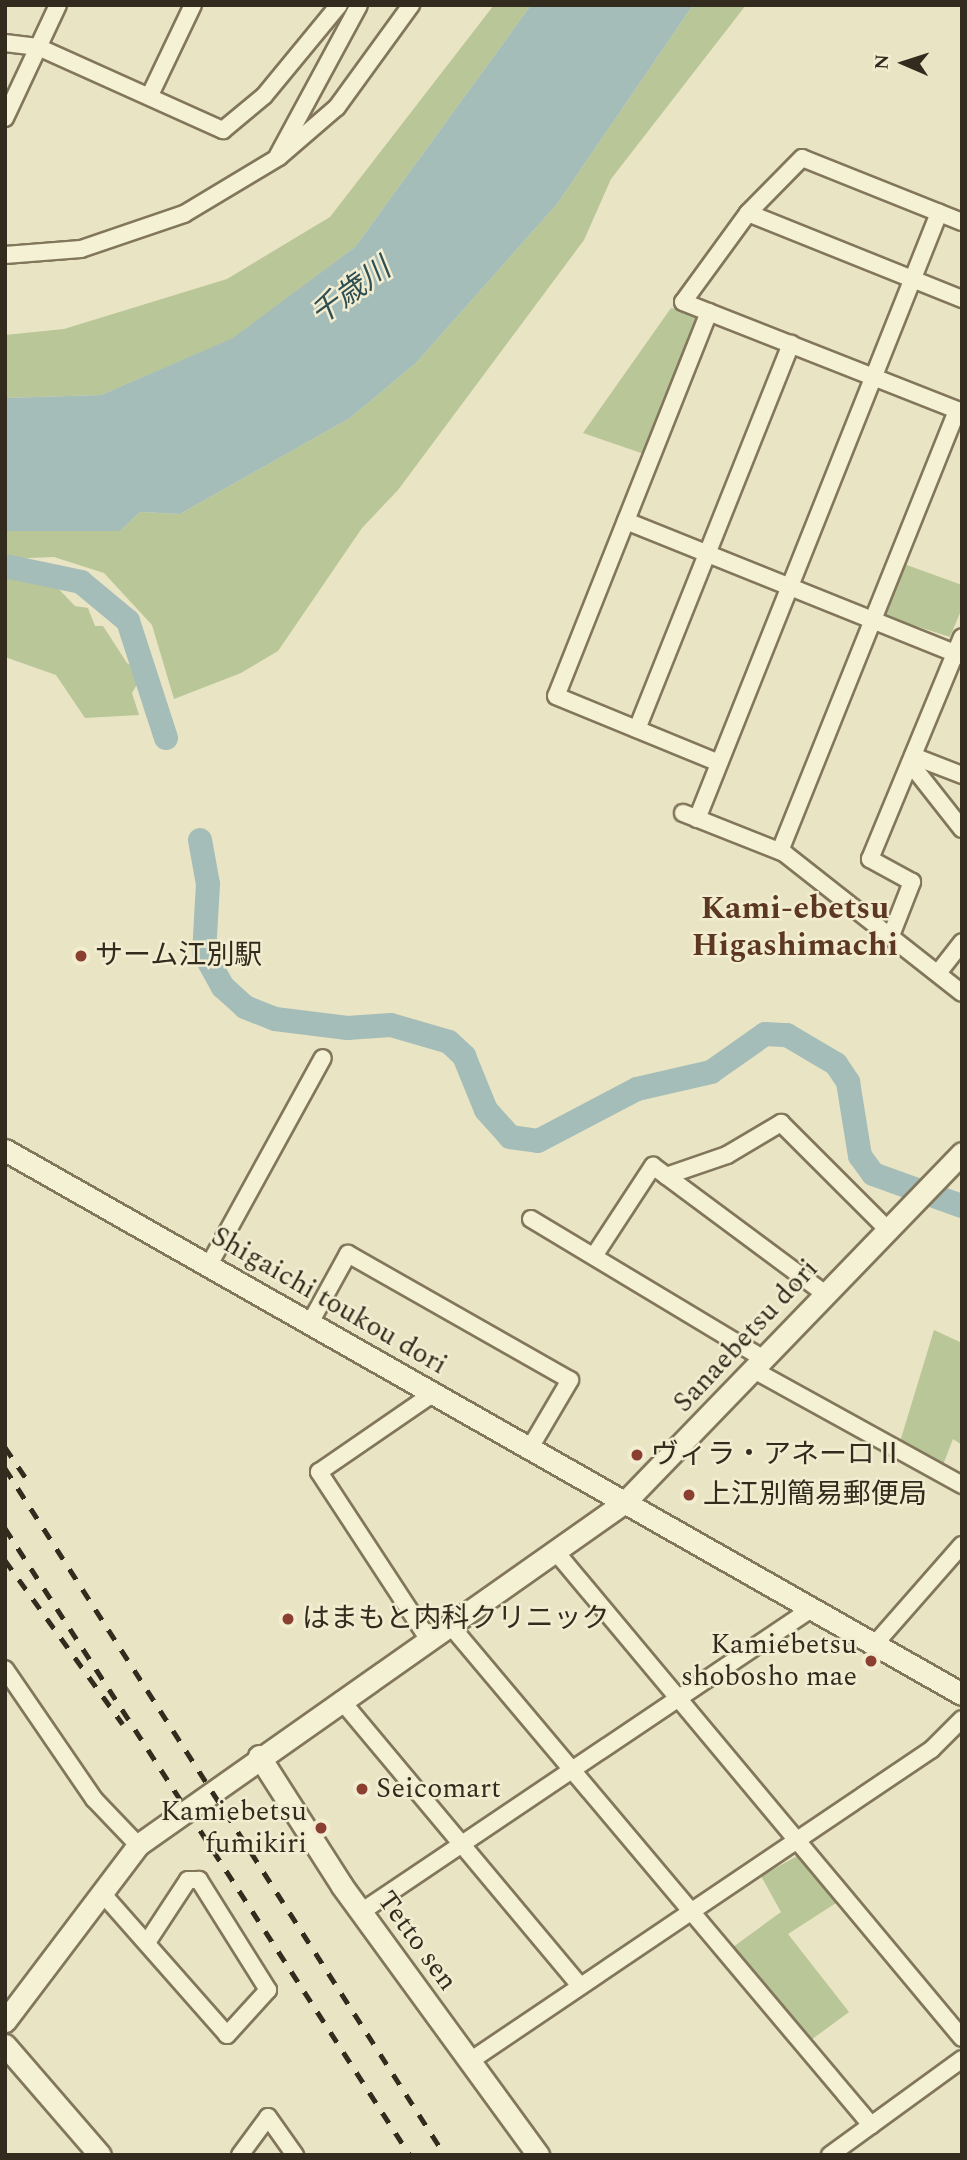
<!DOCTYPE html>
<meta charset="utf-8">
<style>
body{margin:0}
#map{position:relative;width:967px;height:2160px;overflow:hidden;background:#e9e4c3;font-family:Spectral,"Noto Sans JP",serif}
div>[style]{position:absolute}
.green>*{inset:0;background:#b9c698}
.water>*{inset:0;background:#a4bdb9}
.river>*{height:24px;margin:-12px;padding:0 12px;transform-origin:12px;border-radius:12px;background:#a4bdb9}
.roads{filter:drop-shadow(2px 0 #82765b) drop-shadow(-2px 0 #82765b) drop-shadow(0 2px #82765b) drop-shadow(0 -2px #82765b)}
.street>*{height:16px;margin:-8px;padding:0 8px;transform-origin:8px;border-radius:8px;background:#f5f1d5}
.secondary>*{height:21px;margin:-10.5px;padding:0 10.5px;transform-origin:10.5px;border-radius:10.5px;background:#f5f1d5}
.rail>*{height:4.5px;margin-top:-2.25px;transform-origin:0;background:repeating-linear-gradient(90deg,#332c1e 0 12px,transparent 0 24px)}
.dots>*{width:19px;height:19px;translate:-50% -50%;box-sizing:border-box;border:4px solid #f2edd1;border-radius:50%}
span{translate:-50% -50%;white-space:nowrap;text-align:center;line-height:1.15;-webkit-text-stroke:5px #f2edd1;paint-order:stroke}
.poi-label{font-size:28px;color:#332c1e}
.left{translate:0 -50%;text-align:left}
.right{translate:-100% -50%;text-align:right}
.street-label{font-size:28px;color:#332c1e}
.water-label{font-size:30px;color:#2f4e51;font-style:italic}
.quarter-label{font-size:32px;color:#5c3721;font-weight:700}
.frame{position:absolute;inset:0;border:7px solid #332c1e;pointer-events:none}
.north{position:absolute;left:869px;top:28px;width:70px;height:70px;-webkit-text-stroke:5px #f2edd1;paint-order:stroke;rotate:273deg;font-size:19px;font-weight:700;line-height:28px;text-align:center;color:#332c1e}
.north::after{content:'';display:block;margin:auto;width:24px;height:32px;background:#332c1e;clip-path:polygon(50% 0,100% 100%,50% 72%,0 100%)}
</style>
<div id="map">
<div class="green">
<div style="clip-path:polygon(494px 5px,531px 5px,355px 247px,234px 338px,101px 395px,5px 398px,5px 335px,64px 329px,227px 279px,330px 217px)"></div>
<div style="clip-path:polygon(693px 5px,746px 5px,611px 179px,584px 240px,398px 490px,362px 528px,278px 651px,241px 673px,174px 699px,152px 625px,104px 573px,54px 557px,5px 559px,5px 531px,120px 531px,140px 512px,180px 514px,350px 418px,416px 363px,557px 204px)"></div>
<div style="clip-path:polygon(671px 308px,697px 314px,644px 454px,583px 433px)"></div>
<div style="clip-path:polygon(904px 564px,962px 585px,962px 608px,950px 637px,885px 616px)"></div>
<div style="clip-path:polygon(31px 576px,51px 581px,75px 606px,88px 608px,95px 626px,103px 626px,127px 663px,143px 674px,132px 693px,139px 715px,85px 718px,56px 675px,5px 657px,5px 577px)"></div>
<div style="clip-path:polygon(934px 1330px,962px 1343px,962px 1445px,953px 1439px,941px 1470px,899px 1445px)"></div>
<div style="clip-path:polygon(799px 1855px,836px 1903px,788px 1934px,849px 2012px,811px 2040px,733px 1947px,781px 1912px,761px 1876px)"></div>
</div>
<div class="water">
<div style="clip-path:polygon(531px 5px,693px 5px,557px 204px,416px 363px,350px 418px,180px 514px,140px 512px,120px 531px,5px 531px,5px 398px,101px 395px,233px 338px,355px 247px)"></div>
</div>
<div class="river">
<div style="left:5px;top:566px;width:78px;rotate:11.9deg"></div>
<div style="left:81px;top:582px;width:61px;rotate:39.7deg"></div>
<div style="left:128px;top:621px;width:123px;rotate:72deg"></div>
<div style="left:200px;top:840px;width:45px;rotate:79.7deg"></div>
<div style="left:208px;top:884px;width:69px;rotate:93.3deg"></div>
<div style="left:204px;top:953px;width:39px;rotate:61deg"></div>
<div style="left:223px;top:987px;width:30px;rotate:42deg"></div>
<div style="left:245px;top:1007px;width:32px;rotate:22deg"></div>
<div style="left:275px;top:1019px;width:73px;rotate:7.1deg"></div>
<div style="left:347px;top:1028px;width:44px;rotate:-3.9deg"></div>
<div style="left:391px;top:1025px;width:60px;rotate:16.3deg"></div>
<div style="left:449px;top:1042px;width:21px;rotate:43deg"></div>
<div style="left:464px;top:1056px;width:58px;rotate:67.8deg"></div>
<div style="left:486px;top:1110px;width:36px;rotate:48deg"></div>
<div style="left:510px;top:1137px;width:28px;rotate:8deg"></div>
<div style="left:538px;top:1141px;width:112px;rotate:-27.7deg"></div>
<div style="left:637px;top:1089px;width:76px;rotate:-12.9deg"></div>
<div style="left:711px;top:1072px;width:66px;rotate:-35.1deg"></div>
<div style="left:765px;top:1034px;width:22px;rotate:3deg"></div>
<div style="left:787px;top:1035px;width:57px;rotate:30.6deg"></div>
<div style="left:836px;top:1064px;width:22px;rotate:56deg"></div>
<div style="left:848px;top:1082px;width:75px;rotate:80.8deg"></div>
<div style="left:860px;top:1156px;width:22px;rotate:54deg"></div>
<div style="left:873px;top:1174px;width:95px;rotate:19.8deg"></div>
</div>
<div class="roads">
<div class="street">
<div style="left:5px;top:43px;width:33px;rotate:7deg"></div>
<div style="left:38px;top:47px;width:203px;rotate:24.2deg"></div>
<div style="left:223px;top:130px;width:53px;rotate:-39.7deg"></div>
<div style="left:264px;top:96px;width:118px;rotate:-50.5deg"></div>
<div style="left:150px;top:95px;width:100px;rotate:-64.5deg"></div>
<div style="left:5px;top:118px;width:125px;rotate:-64.9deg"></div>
<div style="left:278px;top:155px;width:170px;rotate:-61.6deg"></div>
<div style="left:748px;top:213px;width:231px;rotate:21.9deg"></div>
<div style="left:962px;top:222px;width:172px;rotate:-158.2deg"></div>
<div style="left:802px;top:158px;width:77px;rotate:134.5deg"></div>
<div style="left:748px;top:213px;width:110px;rotate:126.1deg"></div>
<div style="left:683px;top:302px;width:300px;rotate:21.5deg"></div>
<div style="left:5px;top:255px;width:76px;rotate:-4.5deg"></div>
<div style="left:81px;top:249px;width:109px;rotate:-18.8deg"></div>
<div style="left:184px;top:214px;width:111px;rotate:-31deg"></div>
<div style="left:279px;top:157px;width:77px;rotate:-40.8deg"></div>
<div style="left:337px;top:107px;width:126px;rotate:-54deg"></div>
<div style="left:709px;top:312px;width:413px;rotate:111.7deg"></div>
<div style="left:556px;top:696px;width:176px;rotate:22.3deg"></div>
<div style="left:626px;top:521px;width:362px;rotate:21.9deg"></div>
<div style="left:637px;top:729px;width:415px;rotate:-68.2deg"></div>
<div style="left:913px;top:756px;width:53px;rotate:21.2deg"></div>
<div style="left:910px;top:763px;width:84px;rotate:51.8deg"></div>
<div style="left:683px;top:813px;width:109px;rotate:21.6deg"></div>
<div style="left:784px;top:853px;width:226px;rotate:38.2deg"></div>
<div style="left:697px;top:819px;width:653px;rotate:-68.23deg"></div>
<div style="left:780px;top:851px;width:475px;rotate:-68.1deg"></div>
<div style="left:892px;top:933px;width:55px;rotate:-68.6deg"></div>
<div style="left:912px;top:882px;width:48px;rotate:-151.3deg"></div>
<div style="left:870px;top:859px;width:240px;rotate:-67.5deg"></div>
<div style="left:938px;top:973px;width:39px;rotate:-52deg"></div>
<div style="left:666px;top:1176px;width:65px;rotate:-19deg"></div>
<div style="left:727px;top:1155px;width:63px;rotate:-30.7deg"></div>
<div style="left:781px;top:1123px;width:147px;rotate:45deg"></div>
<div style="left:531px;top:1219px;width:272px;rotate:31deg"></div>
<div style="left:594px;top:1256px;width:108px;rotate:-56.8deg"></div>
<div style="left:653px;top:1166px;width:213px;rotate:36.6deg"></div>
<div style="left:209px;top:1265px;width:236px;rotate:-61.2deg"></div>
<div style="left:310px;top:1323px;width:79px;rotate:-61.2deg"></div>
<div style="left:348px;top:1254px;width:255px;rotate:29.6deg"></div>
<div style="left:570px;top:1380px;width:79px;rotate:120.5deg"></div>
<div style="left:754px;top:1370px;width:238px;rotate:28.9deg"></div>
<div style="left:556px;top:1552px;width:633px;rotate:50.12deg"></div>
<div style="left:450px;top:1625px;width:654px;rotate:49.9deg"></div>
<div style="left:429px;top:1640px;width:201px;rotate:-123.2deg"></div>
<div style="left:319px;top:1472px;width:140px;rotate:-34.5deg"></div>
<div style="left:874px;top:1645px;width:133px;rotate:-48.7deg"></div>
<div style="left:5px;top:1669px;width:158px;rotate:55.6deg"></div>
<div style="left:94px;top:1799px;width:64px;rotate:46.3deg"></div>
<div style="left:341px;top:1700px;width:373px;rotate:50.1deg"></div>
<div style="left:102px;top:1893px;width:189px;rotate:48.6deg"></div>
<div style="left:227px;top:2035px;width:61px;rotate:-47.7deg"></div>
<div style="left:268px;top:1990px;width:130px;rotate:-122.1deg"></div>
<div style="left:199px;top:1880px;width:11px;rotate:180deg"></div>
<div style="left:188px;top:1880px;width:73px;rotate:123.3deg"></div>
<div style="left:361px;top:1912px;width:543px;rotate:-33.95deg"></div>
<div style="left:470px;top:2061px;width:557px;rotate:-34.03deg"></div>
<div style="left:932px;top:1749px;width:42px;rotate:-45deg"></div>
<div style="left:240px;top:2155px;width:47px;rotate:-53.6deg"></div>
<div style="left:268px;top:2117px;width:47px;rotate:54.6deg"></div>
<div style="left:830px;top:2155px;width:163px;rotate:-36deg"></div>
</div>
<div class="secondary">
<div style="left:5px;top:1150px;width:1101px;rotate:29.62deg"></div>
<div style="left:259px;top:1756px;width:154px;rotate:57.4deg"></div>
<div style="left:342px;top:1886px;width:333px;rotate:53.9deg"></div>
<div style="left:5px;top:2021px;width:221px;rotate:-52.9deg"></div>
<div style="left:138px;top:1845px;width:596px;rotate:-35.16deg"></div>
<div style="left:625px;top:1502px;width:485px;rotate:-46deg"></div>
<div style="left:5px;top:2045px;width:145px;rotate:49.2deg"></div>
</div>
</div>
<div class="rail">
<div style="left:5px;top:1447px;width:41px;rotate:55.9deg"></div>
<div style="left:5px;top:1468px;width:816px;rotate:57.36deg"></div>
<div style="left:5px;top:1528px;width:746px;rotate:57.14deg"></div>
<div style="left:5px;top:1560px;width:202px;rotate:54.3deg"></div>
</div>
<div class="dots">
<div style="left:81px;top:956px;background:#8b3f31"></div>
<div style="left:637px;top:1455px;background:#8b3f31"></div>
<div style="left:689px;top:1495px;background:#8b3f31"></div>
<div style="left:288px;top:1619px;background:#8b3f31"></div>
<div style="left:871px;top:1661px;background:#8b3f31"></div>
<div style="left:362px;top:1789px;background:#8b3f31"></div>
<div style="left:321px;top:1828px;background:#8b3f31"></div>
</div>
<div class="poi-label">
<span class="left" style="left:95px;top:956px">サーム江別駅</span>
<span class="left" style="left:651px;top:1455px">ヴィラ・アネーロⅡ</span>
<span class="left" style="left:703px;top:1495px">上江別簡易郵便局</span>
<span class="left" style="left:302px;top:1619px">はまもと内科クリニック</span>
<span class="right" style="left:857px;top:1661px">Kamiebetsu<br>shobosho mae</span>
<span class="left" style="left:376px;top:1789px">Seicomart</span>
<span class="right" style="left:307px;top:1828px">Kamiebetsu<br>fumikiri</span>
</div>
<div class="street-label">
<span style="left:329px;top:1301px;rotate:30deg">Shigaichi toukou dori</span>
<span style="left:746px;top:1336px;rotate:-47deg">Sanaebetsu dori</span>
<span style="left:417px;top:1941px;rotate:54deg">Tetto sen</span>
</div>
<div class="water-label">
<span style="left:351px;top:292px;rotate:-36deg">千歳川</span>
</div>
<div class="quarter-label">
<span style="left:795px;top:928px">Kami-ebetsu<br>Higashimachi</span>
</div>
<div class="frame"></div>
<div class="north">N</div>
</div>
